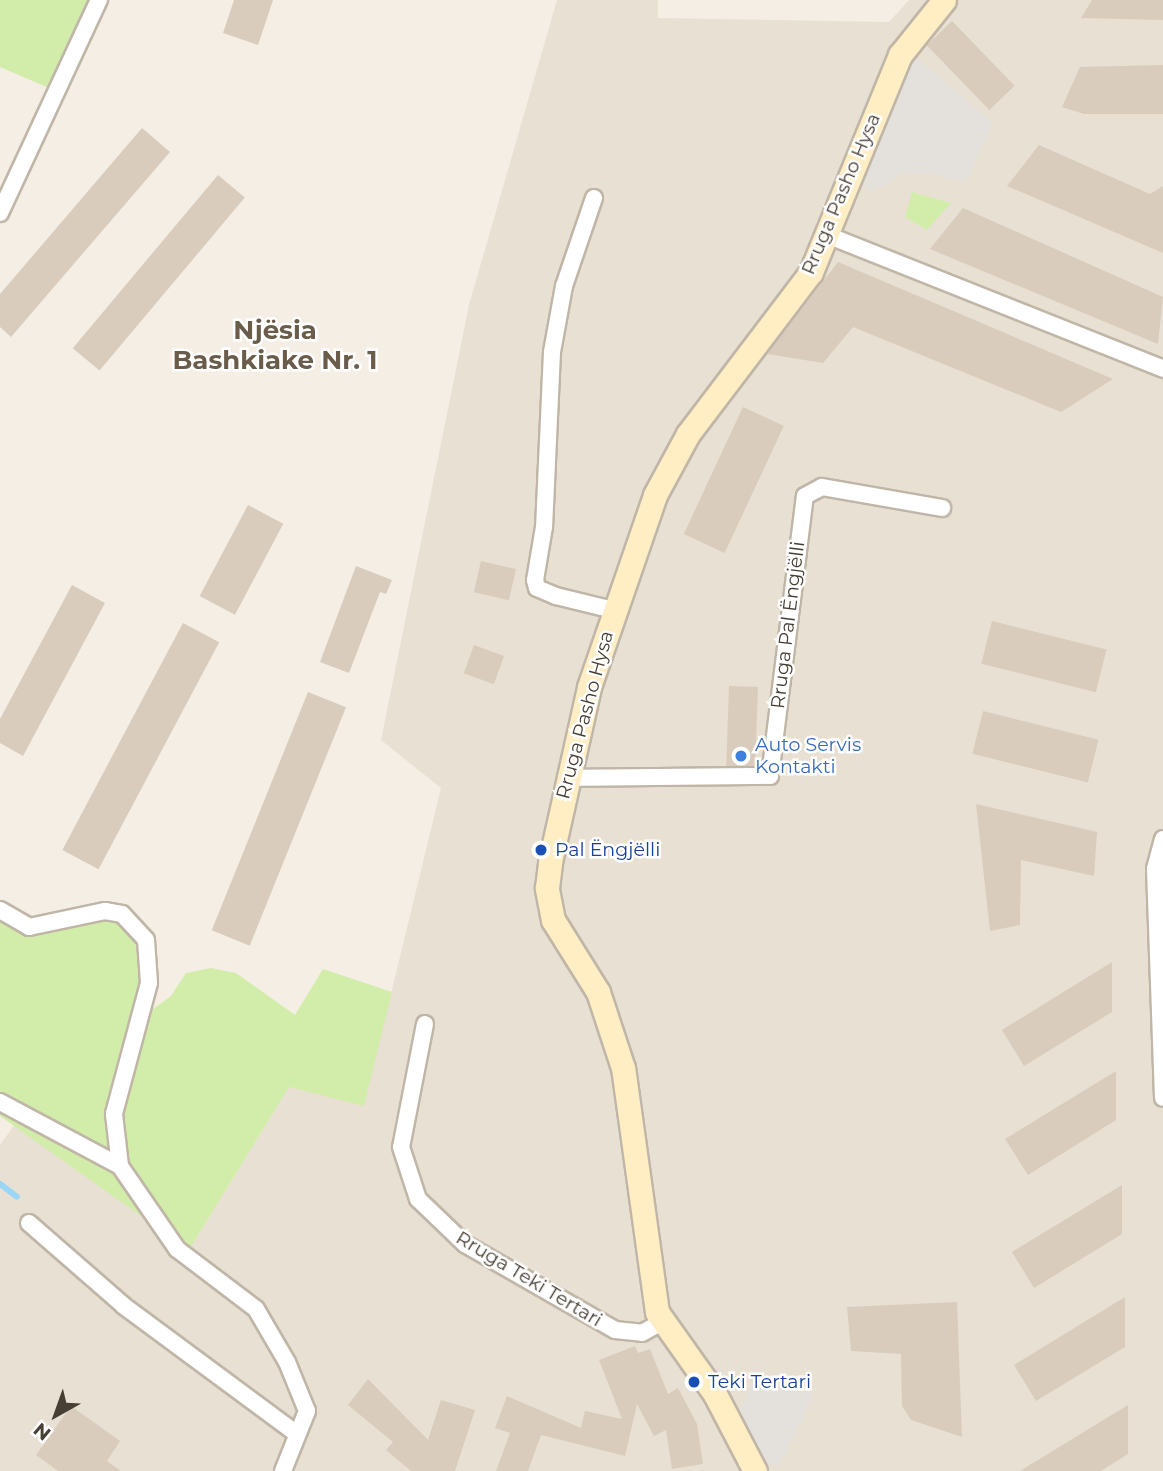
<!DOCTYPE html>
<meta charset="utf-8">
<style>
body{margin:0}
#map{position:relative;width:1163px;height:1471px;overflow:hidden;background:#f4eee5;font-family:Montserrat,sans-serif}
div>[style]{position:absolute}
.residential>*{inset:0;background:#e8e0d2}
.green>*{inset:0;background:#d2ecaa}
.parking>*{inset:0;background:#e4e1dd}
.stream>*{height:6px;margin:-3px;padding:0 3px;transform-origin:3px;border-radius:3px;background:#9bd6f6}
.building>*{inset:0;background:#d9ccbc;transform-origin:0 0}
.roads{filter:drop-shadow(2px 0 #c0b6a7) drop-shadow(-2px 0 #c0b6a7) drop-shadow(0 2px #c0b6a7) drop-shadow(0 -2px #c0b6a7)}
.street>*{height:16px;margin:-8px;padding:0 8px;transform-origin:8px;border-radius:8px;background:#fff}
.secondary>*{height:23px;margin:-11.5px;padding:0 11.5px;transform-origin:11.5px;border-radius:11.5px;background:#ffedc4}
.dots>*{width:19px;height:19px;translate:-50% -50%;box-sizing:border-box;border:4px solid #fff;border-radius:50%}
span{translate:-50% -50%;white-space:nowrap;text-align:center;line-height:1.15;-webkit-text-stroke:5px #fff;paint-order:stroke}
.street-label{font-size:19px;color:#473e34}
.shop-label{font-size:19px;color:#366cbe}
.left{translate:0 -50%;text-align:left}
.transit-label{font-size:19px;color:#164399}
.district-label{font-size:26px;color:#6a5c4a;font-weight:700}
.north{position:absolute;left:21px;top:1380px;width:70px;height:70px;-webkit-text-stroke:5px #fff;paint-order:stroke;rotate:220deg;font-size:19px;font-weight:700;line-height:28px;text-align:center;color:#473e34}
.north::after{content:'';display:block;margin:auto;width:24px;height:32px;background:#473e34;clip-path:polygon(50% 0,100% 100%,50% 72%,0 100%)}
</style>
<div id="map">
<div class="residential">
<div style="clip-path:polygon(557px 0,658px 0,658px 18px,889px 22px,909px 0,1163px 0,1163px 1471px,0 1471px,0 1145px,15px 1124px,189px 1250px,289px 1087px,364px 1105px,441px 788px,381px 740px,469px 305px)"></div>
</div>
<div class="green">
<div style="clip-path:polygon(0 0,99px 0,56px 91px,0 67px)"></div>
<div style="clip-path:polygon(912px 192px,951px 203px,927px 230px,905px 217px)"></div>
<div style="clip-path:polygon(0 910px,16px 923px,105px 911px,136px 924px,149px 1012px,171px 996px,186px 973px,211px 968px,236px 973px,295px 1015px,323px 969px,392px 992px,364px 1106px,289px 1087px,189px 1250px,0 1116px)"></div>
</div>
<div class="parking">
<div style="clip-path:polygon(911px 53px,993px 123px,966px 182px,932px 173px,903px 173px,872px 192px,855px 180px)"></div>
<div style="clip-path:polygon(752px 1382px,814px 1394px,778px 1467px,766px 1461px,740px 1413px)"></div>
</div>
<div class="stream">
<div style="left:0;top:1184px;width:21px;rotate:37deg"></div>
</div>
<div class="building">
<div style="clip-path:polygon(234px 0,273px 0,258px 45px,223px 33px)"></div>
<div style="clip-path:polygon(1092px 0,1163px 0,1163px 20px,1081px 18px)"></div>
<div style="left:952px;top:21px;width:90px;height:35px;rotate:46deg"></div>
<div style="clip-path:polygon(1163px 65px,1163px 114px,1084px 114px,1062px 107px,1080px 67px)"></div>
<div style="clip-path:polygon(142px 128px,170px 152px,11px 337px,0 327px,0 294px)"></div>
<div style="clip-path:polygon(1039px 145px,1150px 194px,1163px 186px,1163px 253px,1007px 186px)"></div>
<div style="left:218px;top:175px;width:35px;height:226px;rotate:40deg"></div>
<div style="clip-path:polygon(963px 208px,1163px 297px,1158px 344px,930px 249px)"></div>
<div style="clip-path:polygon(838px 262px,1113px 379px,1061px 412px,853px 327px,823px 363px,767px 354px)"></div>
<div style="left:743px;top:407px;width:45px;height:140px;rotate:25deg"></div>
<div style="left:248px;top:505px;width:40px;height:103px;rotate:28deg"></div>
<div style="left:481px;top:561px;width:36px;height:32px;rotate:13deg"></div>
<div style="clip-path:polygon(356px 566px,392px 580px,386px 594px,380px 592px,349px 673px,320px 662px)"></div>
<div style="clip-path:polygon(72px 585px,105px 603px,23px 756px,0 743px,0 719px)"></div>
<div style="left:992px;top:621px;width:118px;height:44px;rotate:14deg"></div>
<div style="left:183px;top:623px;width:41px;height:257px;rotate:28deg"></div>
<div style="left:474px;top:645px;width:32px;height:30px;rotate:20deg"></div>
<div style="left:729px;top:686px;width:29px;height:80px;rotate:2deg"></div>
<div style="left:308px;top:692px;width:41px;height:257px;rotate:22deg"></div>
<div style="left:983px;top:711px;width:119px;height:44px;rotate:14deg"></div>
<div style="clip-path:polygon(976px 804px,1097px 832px,1094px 876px,1021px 860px,1020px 925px,990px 931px)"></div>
<div style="clip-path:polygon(1112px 962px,1112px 1012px,1024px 1066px,1002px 1030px)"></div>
<div style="clip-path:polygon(1116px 1071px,1116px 1120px,1028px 1175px,1005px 1139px)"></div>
<div style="clip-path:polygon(1122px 1185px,1122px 1234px,1034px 1288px,1012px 1252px)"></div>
<div style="clip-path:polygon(1125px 1297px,1125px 1347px,1036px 1401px,1014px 1365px)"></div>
<div style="clip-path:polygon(957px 1302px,962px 1437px,911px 1420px,902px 1406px,901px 1354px,851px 1351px,847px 1307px)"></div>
<div style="clip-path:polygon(635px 1346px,638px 1353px,650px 1349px,668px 1394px,678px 1388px,697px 1424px,703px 1464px,672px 1469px,666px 1430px,654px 1436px,637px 1404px,625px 1456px,541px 1435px,528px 1471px,496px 1471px,510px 1433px,495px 1428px,507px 1396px,581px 1428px,585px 1411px,622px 1419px,599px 1360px)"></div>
<div style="clip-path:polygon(368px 1379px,428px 1440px,441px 1400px,475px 1410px,455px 1471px,411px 1471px,386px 1450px,393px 1442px,348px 1405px)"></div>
<div style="clip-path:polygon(1128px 1405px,1128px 1454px,1101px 1471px,1020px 1471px)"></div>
<div style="clip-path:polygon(71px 1406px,120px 1441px,107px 1461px,121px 1471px,58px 1471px,36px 1455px)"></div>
</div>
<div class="roads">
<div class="street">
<div style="left:594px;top:198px;width:93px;rotate:108.8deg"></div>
<div style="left:564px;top:286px;width:67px;rotate:100.3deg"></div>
<div style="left:552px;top:352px;width:175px;rotate:92.6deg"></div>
<div style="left:544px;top:527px;width:54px;rotate:99.6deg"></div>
<div style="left:535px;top:580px;width:8px;rotate:76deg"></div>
<div style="left:537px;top:588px;width:21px;rotate:23deg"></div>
<div style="left:556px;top:596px;width:59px;rotate:13.8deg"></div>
<div style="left:0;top:213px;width:235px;rotate:-65.1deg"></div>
<div style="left:827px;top:235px;width:362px;rotate:21.7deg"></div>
<div style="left:566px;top:778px;width:204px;rotate:-0.6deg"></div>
<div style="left:770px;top:776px;width:282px;rotate:-82.9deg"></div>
<div style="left:805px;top:496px;width:19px;rotate:-28deg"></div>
<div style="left:822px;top:487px;width:122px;rotate:9.9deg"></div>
<div style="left:1163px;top:839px;width:31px;rotate:105deg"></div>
<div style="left:1155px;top:869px;width:229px;rotate:88deg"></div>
<div style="left:0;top:910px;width:34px;rotate:30deg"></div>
<div style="left:29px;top:927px;width:78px;rotate:-11.9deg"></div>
<div style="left:105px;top:911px;width:17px;rotate:10deg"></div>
<div style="left:122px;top:914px;width:35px;rotate:47deg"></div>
<div style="left:146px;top:940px;width:43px;rotate:86deg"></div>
<div style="left:149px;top:983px;width:136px;rotate:105deg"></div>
<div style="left:114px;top:1114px;width:52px;rotate:83.4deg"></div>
<div style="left:120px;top:1166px;width:101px;rotate:55.5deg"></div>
<div style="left:177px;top:1249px;width:99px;rotate:37.2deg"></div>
<div style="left:256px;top:1309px;width:61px;rotate:59.7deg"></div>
<div style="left:287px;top:1362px;width:53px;rotate:67.8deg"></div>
<div style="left:307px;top:1411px;width:65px;rotate:111.8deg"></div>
<div style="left:425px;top:1024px;width:125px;rotate:101deg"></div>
<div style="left:401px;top:1147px;width:55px;rotate:71.9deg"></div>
<div style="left:418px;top:1199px;width:65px;rotate:43.8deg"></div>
<div style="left:465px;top:1244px;width:173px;rotate:29.8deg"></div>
<div style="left:615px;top:1330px;width:27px;rotate:6deg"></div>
<div style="left:642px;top:1333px;width:23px;rotate:-29deg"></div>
<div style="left:0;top:1102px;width:136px;rotate:28.1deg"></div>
<div style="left:29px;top:1223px;width:126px;rotate:41.1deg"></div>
<div style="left:124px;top:1306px;width:212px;rotate:36.5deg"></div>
</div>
<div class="secondary">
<div style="left:755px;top:1471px;width:87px;rotate:-117.5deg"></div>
<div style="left:715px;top:1394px;width:100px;rotate:-125.3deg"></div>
<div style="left:657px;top:1312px;width:246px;rotate:-97.9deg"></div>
<div style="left:623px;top:1068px;width:80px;rotate:-108.2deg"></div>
<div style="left:598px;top:992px;width:85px;rotate:-122deg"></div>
<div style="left:553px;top:920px;width:33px;rotate:-101deg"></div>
<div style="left:547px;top:888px;width:26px;rotate:-83deg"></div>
<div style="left:550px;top:862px;width:179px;rotate:-77.4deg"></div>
<div style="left:589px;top:687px;width:203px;rotate:-71deg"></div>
<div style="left:655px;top:495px;width:69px;rotate:-61.6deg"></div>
<div style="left:688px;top:434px;width:203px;rotate:-52.8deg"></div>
<div style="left:811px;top:272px;width:235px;rotate:-67.7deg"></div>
<div style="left:900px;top:55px;width:70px;rotate:-51.3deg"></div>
</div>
</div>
<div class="dots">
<div style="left:741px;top:756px;background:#3f7fe0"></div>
<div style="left:541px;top:850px;background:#1a4fb4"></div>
<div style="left:694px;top:1382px;background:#1a4fb4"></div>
</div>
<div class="street-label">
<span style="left:841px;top:194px;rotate:-67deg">Rruga Pasho Hysa</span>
<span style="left:788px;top:625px;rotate:-83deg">Rruga Pal Ëngjëlli</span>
<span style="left:585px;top:715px;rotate:-75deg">Rruga Pasho Hysa</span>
<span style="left:529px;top:1279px;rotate:31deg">Rruga Teki Tertari</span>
</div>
<div class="shop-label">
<span class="left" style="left:755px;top:756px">Auto Servis<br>Kontakti</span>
</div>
<div class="transit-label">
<span class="left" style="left:555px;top:850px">Pal Ëngjëlli</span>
<span class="left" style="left:708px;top:1382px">Teki Tertari</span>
</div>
<div class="district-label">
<span style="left:275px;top:346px">Njësia<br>Bashkiake Nr. 1</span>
</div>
<div class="north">N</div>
</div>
